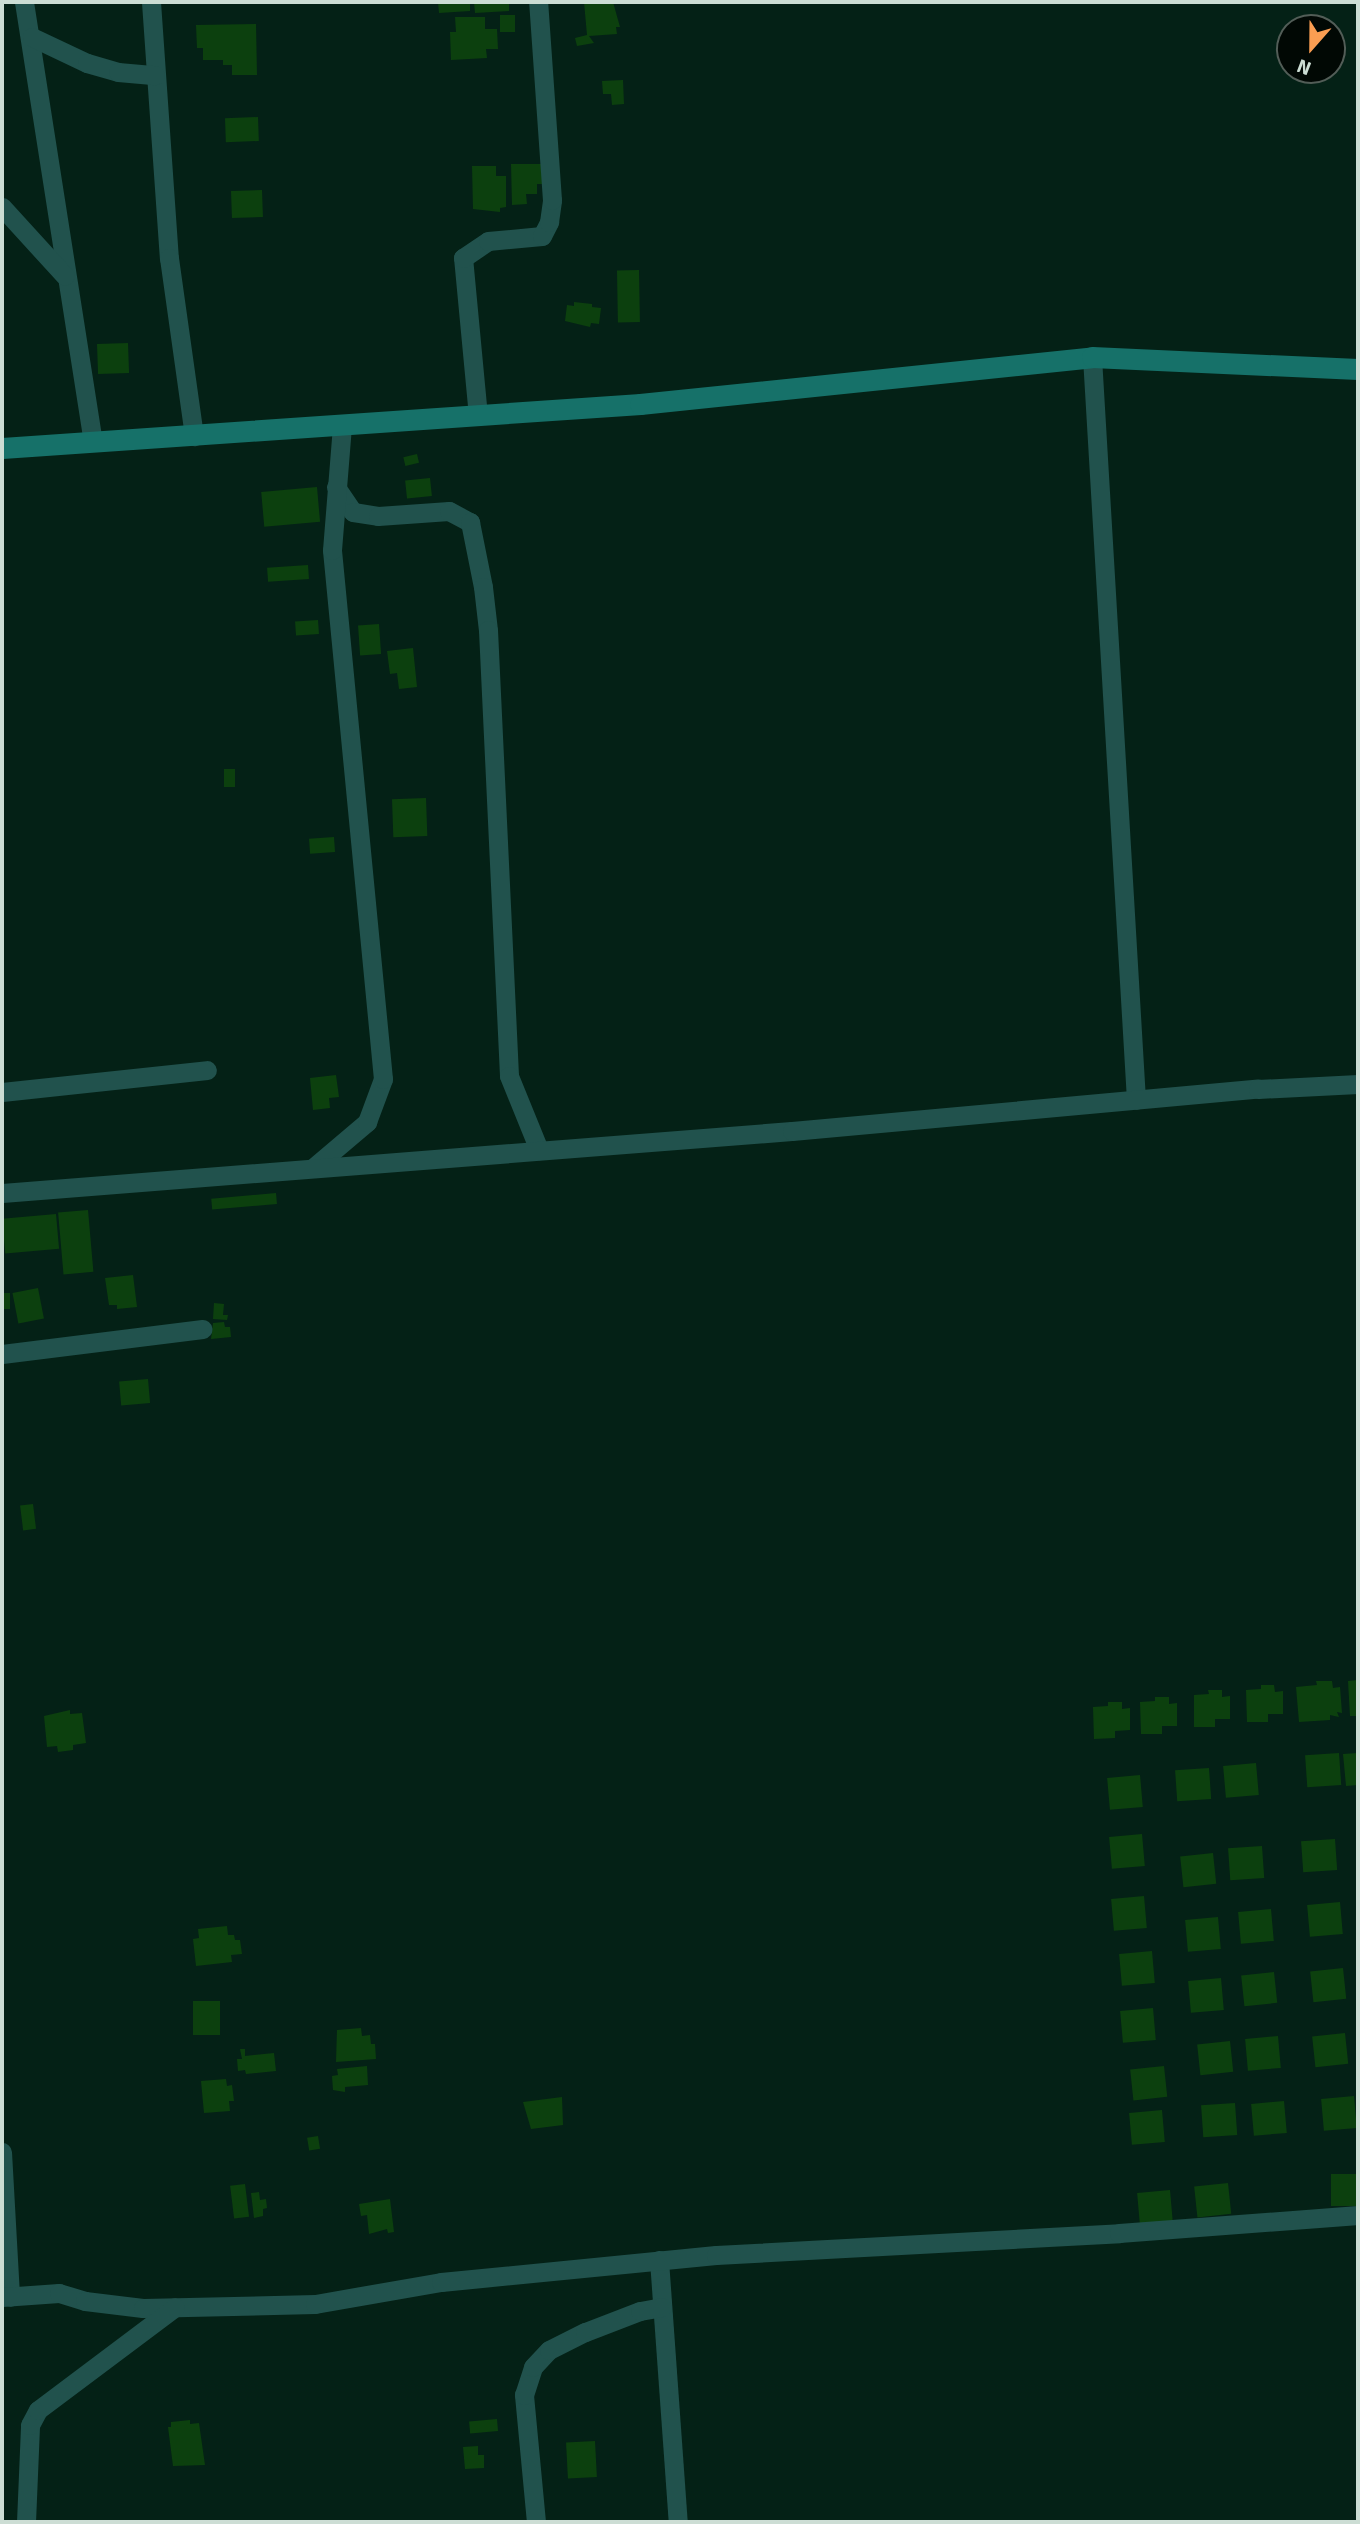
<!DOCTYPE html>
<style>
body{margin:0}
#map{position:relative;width:1360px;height:2524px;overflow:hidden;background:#042116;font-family:Signika,sans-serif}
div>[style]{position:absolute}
.building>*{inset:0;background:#0c400e;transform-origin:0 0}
.street>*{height:19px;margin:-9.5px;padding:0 9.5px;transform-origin:9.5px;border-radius:9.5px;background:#21524d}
.secondary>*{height:21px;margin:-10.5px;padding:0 10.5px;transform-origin:10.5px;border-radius:10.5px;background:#167169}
span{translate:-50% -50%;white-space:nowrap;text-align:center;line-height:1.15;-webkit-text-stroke:7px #010804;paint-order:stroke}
.frame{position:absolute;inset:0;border:4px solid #ccddd4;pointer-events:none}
.north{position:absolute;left:1276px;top:14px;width:70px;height:70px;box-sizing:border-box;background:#010804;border:2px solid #525d57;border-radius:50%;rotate:201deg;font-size:19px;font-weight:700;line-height:28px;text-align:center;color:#ccddd4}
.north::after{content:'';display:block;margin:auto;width:24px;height:32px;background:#fb9e52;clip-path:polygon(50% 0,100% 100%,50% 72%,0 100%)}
</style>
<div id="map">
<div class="building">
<div style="clip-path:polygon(438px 2px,470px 2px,470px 11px,439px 13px)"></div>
<div style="clip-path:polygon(474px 2px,509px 2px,509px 11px,475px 13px)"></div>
<div style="clip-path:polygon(584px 2px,613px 2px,620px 27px,616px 27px,617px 34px,589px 36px,594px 43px,577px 46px,575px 38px,587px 35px)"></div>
<div style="left:500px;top:15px;width:15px;height:17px"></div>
<div style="clip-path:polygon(455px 17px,485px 17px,485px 29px,497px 29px,498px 49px,486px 49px,487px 58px,451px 60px,450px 32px,456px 32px)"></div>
<div style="clip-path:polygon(256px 24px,257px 75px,232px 75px,232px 65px,223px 65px,223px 60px,203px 60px,203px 48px,197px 48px,196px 25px)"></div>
<div style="clip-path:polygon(623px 80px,624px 104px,612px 105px,611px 94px,603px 94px,602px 81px)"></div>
<div style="left:258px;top:117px;width:24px;height:33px;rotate:88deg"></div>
<div style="clip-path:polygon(511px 164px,542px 164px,543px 184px,537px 184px,537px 194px,526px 194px,527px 204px,512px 205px)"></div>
<div style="clip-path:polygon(472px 166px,496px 166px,496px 176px,506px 176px,506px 207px,500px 208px,500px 212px,473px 209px)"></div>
<div style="left:262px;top:190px;width:27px;height:31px;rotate:88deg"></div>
<div style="left:639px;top:270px;width:52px;height:22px;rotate:89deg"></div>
<div style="clip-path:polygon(574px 302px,592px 304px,592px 307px,601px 308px,599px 324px,591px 323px,590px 327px,565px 321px,567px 305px,574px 306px)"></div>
<div style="left:128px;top:343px;width:30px;height:31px;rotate:88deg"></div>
<div style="left:417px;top:454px;width:9px;height:14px;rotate:77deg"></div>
<div style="left:430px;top:478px;width:18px;height:25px;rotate:84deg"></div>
<div style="left:317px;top:487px;width:35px;height:56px;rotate:85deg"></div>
<div style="left:308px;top:565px;width:14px;height:41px;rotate:86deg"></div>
<div style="left:318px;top:620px;width:14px;height:23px;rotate:86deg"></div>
<div style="left:379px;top:624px;width:30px;height:21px;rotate:86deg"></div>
<div style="clip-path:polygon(413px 648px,417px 687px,399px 689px,397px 673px,390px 674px,387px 651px)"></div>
<div style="left:224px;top:769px;width:11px;height:18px"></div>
<div style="left:426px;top:798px;width:38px;height:34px;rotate:88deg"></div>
<div style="left:334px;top:837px;width:15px;height:25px;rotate:86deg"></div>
<div style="clip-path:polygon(336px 1075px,339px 1097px,329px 1098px,330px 1108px,313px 1110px,310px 1078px)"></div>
<div style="left:276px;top:1193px;width:11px;height:65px;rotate:85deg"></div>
<div style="left:88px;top:1210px;width:62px;height:30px;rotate:85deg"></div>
<div style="left:56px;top:1214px;width:35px;height:54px;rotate:85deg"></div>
<div style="clip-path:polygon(133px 1275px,137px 1307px,117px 1309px,117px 1305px,109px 1305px,105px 1278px)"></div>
<div style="left:38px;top:1288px;width:31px;height:26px;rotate:79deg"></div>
<div style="left:2px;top:1293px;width:8px;height:16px"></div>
<div style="clip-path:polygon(214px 1303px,224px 1304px,223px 1315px,228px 1315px,227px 1320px,213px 1319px)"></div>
<div style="clip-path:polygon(224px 1322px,225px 1327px,230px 1327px,231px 1337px,211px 1339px,213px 1323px)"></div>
<div style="left:148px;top:1379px;width:24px;height:29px;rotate:85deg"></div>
<div style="left:33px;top:1504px;width:25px;height:13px;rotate:83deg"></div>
<div style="clip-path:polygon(1358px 1680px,1358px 1716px,1350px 1716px,1348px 1681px)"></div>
<div style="clip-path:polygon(1316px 1681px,1332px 1681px,1333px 1688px,1340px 1687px,1342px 1713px,1337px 1712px,1339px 1717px,1330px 1715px,1330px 1720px,1299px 1722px,1296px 1687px,1317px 1685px)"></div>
<div style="clip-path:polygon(1261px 1685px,1274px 1685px,1275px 1692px,1283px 1691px,1283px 1714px,1268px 1714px,1268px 1722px,1247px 1722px,1246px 1690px,1261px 1689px)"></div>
<div style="clip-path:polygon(1208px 1690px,1222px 1690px,1222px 1697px,1230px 1696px,1230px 1719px,1215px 1719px,1215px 1727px,1194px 1727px,1194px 1695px,1209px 1694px)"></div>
<div style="clip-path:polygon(1155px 1697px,1169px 1697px,1169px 1704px,1177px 1703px,1177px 1726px,1162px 1726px,1162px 1734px,1141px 1734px,1140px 1702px,1155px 1701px)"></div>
<div style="clip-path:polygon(1108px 1702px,1122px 1702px,1122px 1709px,1130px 1708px,1130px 1730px,1115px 1731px,1115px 1738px,1094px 1739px,1093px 1707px,1108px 1706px)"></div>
<div style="clip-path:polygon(70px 1710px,70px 1714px,82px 1713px,86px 1743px,73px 1745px,73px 1750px,58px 1752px,57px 1746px,47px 1747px,44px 1716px)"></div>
<div style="left:1339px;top:1753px;width:32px;height:34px;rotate:86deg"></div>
<div style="clip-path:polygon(1358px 1753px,1358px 1785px,1346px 1786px,1343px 1754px)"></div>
<div style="left:1256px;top:1763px;width:32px;height:33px;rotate:85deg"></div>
<div style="left:1209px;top:1768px;width:31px;height:34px;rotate:86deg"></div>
<div style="left:1140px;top:1775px;width:32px;height:33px;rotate:85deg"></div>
<div style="left:1142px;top:1834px;width:32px;height:33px;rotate:85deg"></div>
<div style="left:1335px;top:1839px;width:31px;height:34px;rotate:86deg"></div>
<div style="left:1262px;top:1846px;width:32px;height:34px;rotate:86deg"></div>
<div style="left:1213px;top:1853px;width:31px;height:33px;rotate:84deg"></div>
<div style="left:1144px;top:1896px;width:32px;height:33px;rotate:85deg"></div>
<div style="left:1340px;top:1902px;width:32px;height:33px;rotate:85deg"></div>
<div style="left:1271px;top:1909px;width:32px;height:33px;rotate:85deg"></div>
<div style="left:1218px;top:1917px;width:32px;height:33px;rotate:85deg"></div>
<div style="clip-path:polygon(227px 1926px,228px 1935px,234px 1935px,235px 1940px,240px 1940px,242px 1954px,231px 1955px,232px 1962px,196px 1966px,193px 1939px,199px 1938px,198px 1929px)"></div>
<div style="left:1152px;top:1951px;width:32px;height:33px;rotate:85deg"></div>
<div style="left:1343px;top:1968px;width:31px;height:33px;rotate:84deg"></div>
<div style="left:1274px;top:1972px;width:31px;height:33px;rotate:84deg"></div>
<div style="left:1221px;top:1978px;width:32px;height:33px;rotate:85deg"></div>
<div style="left:220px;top:2001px;width:34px;height:27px;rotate:90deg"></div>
<div style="left:1153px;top:2008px;width:32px;height:33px;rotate:85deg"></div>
<div style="clip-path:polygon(361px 2028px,362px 2036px,370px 2035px,371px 2044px,375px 2044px,376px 2059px,336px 2062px,337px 2030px)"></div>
<div style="left:1345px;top:2033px;width:31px;height:33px;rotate:84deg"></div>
<div style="left:1278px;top:2036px;width:32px;height:33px;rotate:85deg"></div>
<div style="left:1230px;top:2041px;width:31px;height:33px;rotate:84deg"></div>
<div style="clip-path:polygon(240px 2049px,245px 2049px,245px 2056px,274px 2053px,276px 2071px,246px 2074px,245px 2070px,238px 2071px,237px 2059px,242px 2059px)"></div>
<div style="clip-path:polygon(367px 2066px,368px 2085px,345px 2087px,345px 2092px,333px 2090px,332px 2076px,338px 2075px,337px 2069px)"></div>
<div style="left:1164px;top:2066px;width:31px;height:34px;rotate:84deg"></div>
<div style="clip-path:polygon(226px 2079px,227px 2086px,232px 2085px,234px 2101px,229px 2101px,230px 2111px,204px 2113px,201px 2081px)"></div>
<div style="left:1354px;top:2096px;width:32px;height:33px;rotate:85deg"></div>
<div style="clip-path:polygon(562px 2097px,563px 2125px,531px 2129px,523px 2102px)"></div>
<div style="left:1284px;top:2101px;width:32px;height:33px;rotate:85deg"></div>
<div style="left:1235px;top:2103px;width:32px;height:34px;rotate:86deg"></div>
<div style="left:1162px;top:2110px;width:32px;height:33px;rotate:85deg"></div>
<div style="left:318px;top:2136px;width:13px;height:11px;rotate:81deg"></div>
<div style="left:1358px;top:2174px;width:32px;height:27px;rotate:90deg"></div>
<div style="left:1228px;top:2183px;width:31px;height:34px;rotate:84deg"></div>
<div style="left:245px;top:2184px;width:33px;height:15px;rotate:83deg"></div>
<div style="left:1170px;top:2190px;width:32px;height:33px;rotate:85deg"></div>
<div style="clip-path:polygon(259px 2192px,260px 2200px,266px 2199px,267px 2208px,263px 2209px,263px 2216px,254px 2218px,251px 2193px)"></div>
<div style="clip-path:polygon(390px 2199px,394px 2232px,388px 2233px,387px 2229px,369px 2234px,367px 2215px,361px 2216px,359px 2204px)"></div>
<div style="left:497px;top:2419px;width:12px;height:28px;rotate:85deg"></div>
<div style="clip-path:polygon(190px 2420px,190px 2424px,199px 2423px,205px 2465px,173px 2466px,168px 2427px,171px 2427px,171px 2422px)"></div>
<div style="left:595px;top:2441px;width:36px;height:29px;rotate:87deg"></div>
<div style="clip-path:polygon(478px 2446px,478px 2455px,484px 2455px,484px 2468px,465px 2469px,463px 2447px)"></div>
</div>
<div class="street">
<div style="left:24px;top:2px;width:445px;rotate:81.1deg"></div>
<div style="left:151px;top:2px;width:257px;rotate:86deg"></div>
<div style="left:169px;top:258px;width:180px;rotate:82deg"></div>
<div style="left:32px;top:37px;width:61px;rotate:25.3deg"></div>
<div style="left:87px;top:63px;width:32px;rotate:16deg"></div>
<div style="left:118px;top:72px;width:37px;rotate:5deg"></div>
<div style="left:2px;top:207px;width:93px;rotate:47.6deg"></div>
<div style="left:1092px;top:357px;width:744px;rotate:86.61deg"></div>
<div style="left:478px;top:416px;width:159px;rotate:-95.4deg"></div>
<div style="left:463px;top:258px;width:30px;rotate:-34deg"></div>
<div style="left:488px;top:241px;width:54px;rotate:-5.3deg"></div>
<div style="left:542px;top:236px;width:16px;rotate:-63deg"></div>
<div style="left:549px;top:222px;width:22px;rotate:-82deg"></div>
<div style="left:552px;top:200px;width:198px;rotate:-94deg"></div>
<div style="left:336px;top:487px;width:30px;rotate:56deg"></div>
<div style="left:353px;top:512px;width:25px;rotate:9deg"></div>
<div style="left:378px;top:516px;width:71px;rotate:-4deg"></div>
<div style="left:449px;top:511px;width:24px;rotate:28deg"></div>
<div style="left:470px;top:522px;width:66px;rotate:78.7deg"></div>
<div style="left:483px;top:587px;width:43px;rotate:83.4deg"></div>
<div style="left:488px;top:630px;width:446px;rotate:87.3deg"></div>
<div style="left:509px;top:1076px;width:80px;rotate:67.9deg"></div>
<div style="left:2px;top:1092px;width:206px;rotate:-6.1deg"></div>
<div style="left:314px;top:1167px;width:70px;rotate:-40.3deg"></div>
<div style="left:367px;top:1122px;width:46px;rotate:-69.6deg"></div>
<div style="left:383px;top:1079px;width:531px;rotate:-95.51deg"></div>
<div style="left:332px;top:550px;width:123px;rotate:-85.4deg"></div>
<div style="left:2px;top:1193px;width:792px;rotate:-4.49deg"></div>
<div style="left:792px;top:1131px;width:468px;rotate:-5.2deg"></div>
<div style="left:1258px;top:1089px;width:100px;rotate:-2.9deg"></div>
<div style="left:2px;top:1354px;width:202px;rotate:-7.1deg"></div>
<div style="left:2px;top:2152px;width:145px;rotate:86.8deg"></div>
<div style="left:659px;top:2260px;width:263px;rotate:85.9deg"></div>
<div style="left:2px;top:2297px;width:57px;rotate:-4deg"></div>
<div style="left:59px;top:2293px;width:27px;rotate:17deg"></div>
<div style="left:85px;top:2301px;width:58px;rotate:6.9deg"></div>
<div style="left:143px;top:2308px;width:172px;rotate:-1.3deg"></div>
<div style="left:315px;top:2304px;width:128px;rotate:-9.9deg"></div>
<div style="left:441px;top:2282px;width:276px;rotate:-5.6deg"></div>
<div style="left:716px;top:2255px;width:404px;rotate:-3.1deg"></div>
<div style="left:1119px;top:2233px;width:240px;rotate:-4.3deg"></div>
<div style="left:26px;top:2522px;width:97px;rotate:-87.6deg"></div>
<div style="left:30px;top:2425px;width:17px;rotate:-62deg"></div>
<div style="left:38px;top:2410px;width:171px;rotate:-36.9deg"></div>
<div style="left:536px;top:2522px;width:128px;rotate:-95.4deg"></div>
<div style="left:524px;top:2395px;width:29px;rotate:-72deg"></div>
<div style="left:533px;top:2367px;width:23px;rotate:-47deg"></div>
<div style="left:549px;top:2350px;width:40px;rotate:-26.6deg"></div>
<div style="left:585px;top:2332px;width:59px;rotate:-20.9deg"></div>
<div style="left:640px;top:2311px;width:22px;rotate:-10deg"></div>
</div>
<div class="secondary">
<div style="left:2px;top:448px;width:640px;rotate:-3.95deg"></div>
<div style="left:640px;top:404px;width:454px;rotate:-5.9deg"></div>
<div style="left:1092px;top:357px;width:266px;rotate:2.6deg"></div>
</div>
<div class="frame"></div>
<div class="north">N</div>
</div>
